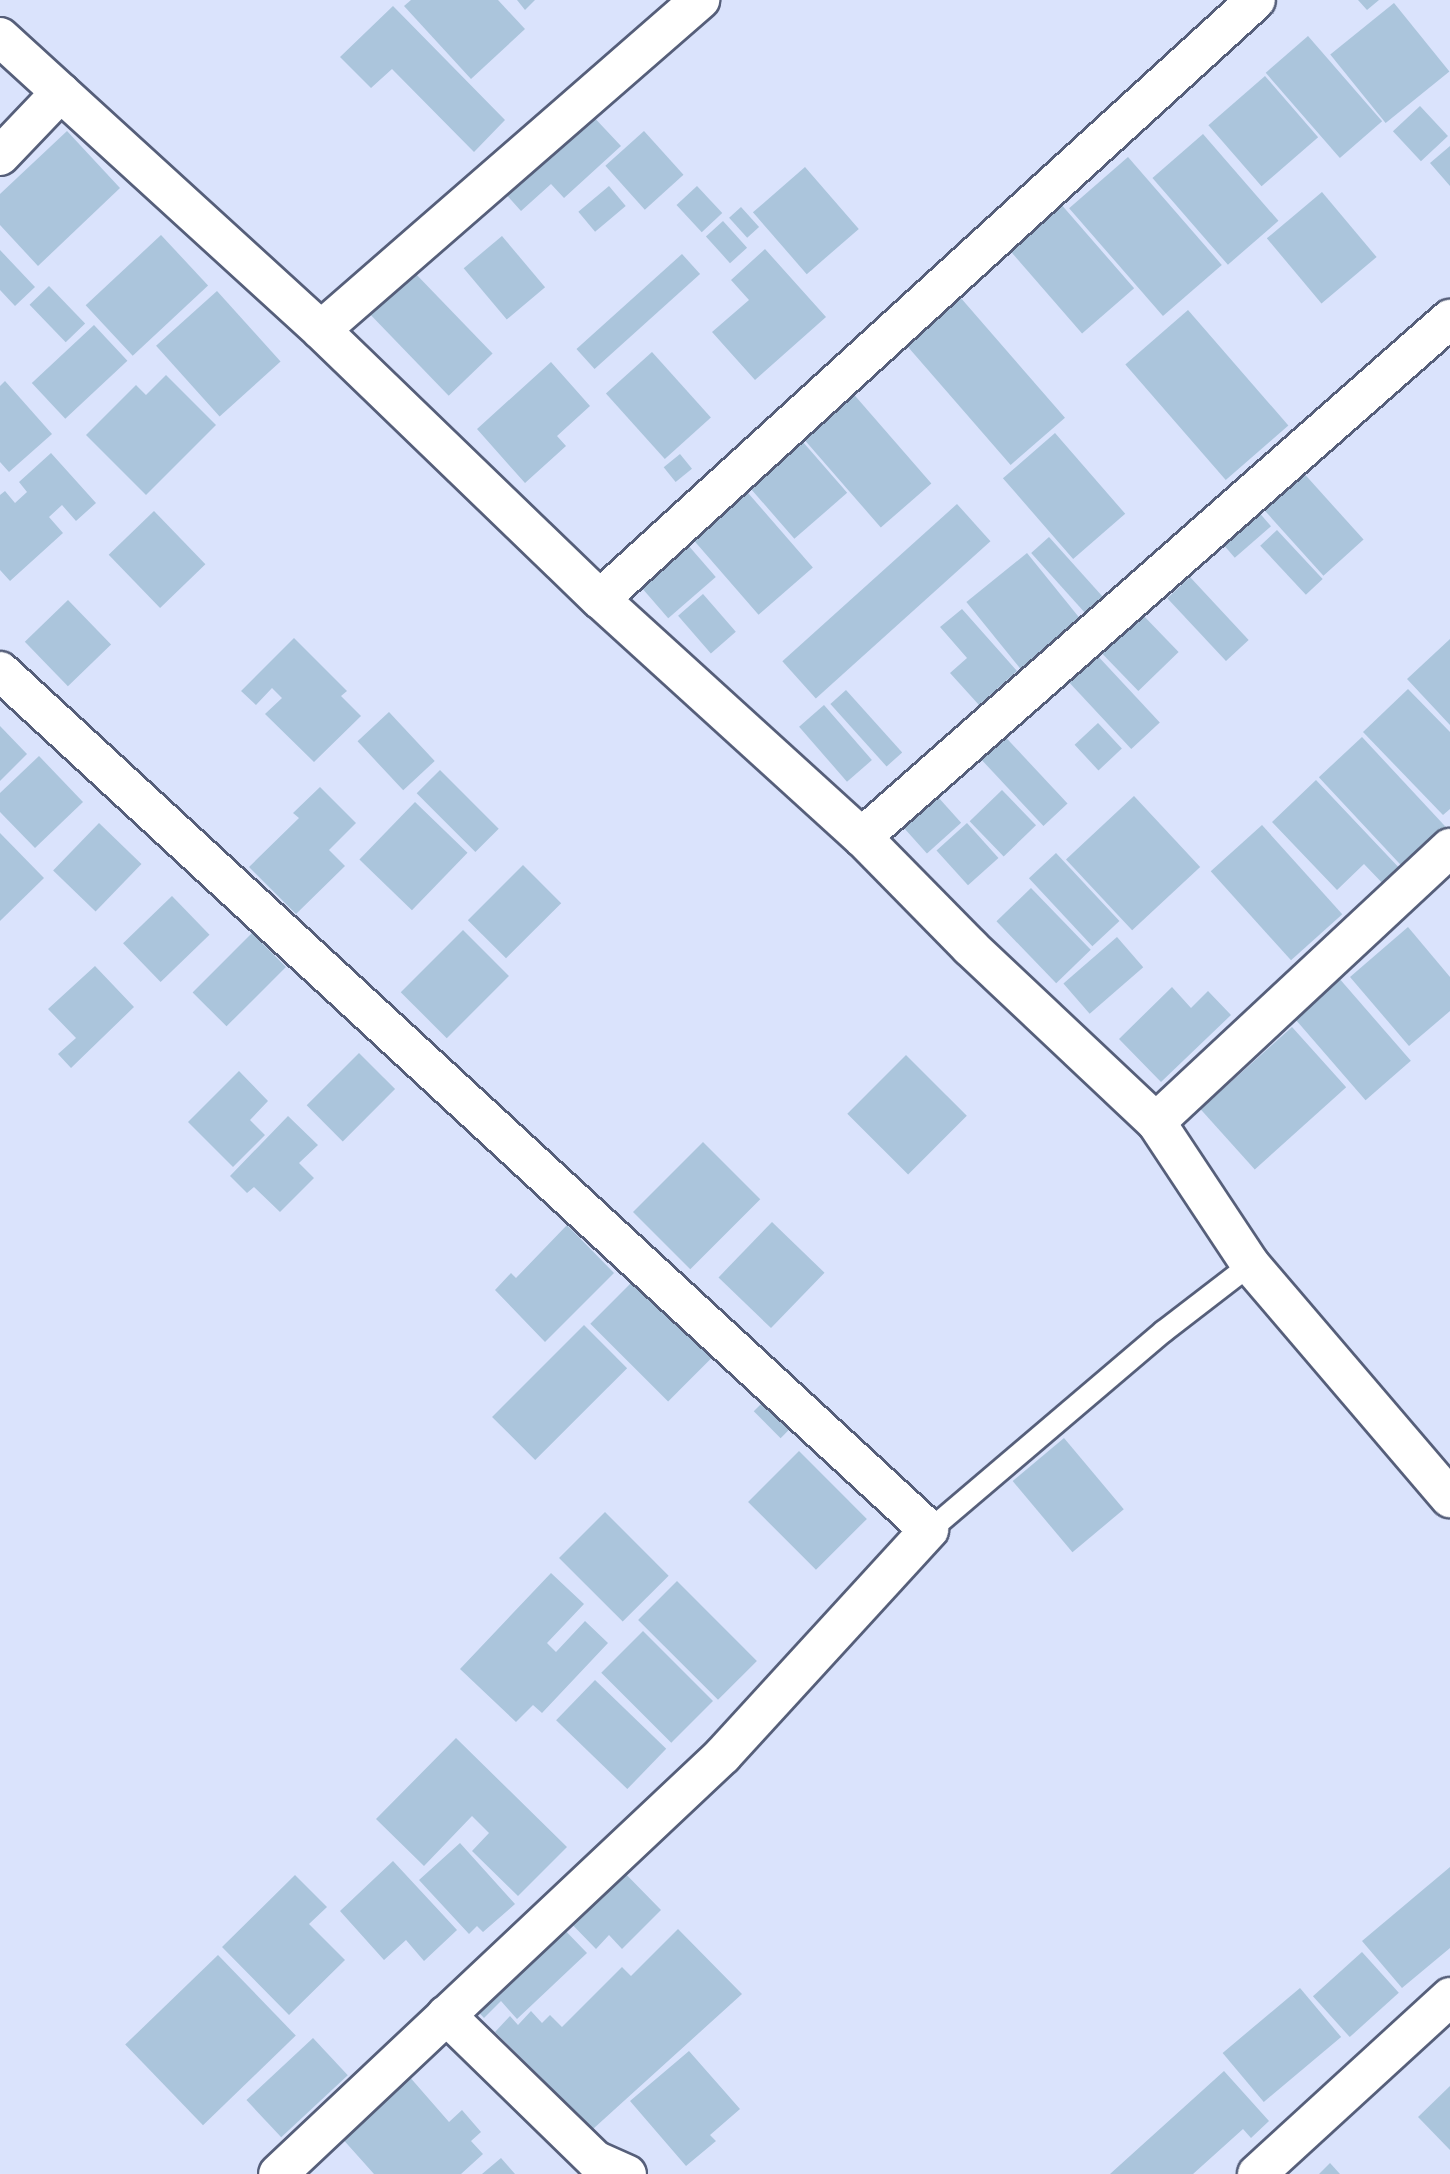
<!DOCTYPE html>
<style>
body{margin:0}
#map{position:relative;width:1450px;height:2174px;overflow:hidden;background:#dae3fc;font-family:"DM Sans",sans-serif}
div>[style]{position:absolute}
.building>*{inset:0;background:#abc5dc;transform-origin:0 0}
.roads{filter:drop-shadow(2px 0 #565f7a) drop-shadow(-2px 0 #565f7a) drop-shadow(0 2px #565f7a) drop-shadow(0 -2px #565f7a)}
.lane>*{height:21px;margin:-10.5px;padding:0 10.5px;transform-origin:10.5px;border-radius:10.5px;background:#fff}
.street>*{height:38px;margin:-19px;padding:0 19px;transform-origin:19px;border-radius:19px;background:#fff}
.secondary>*{height:38px;margin:-19px;padding:0 19px;transform-origin:19px;border-radius:19px;background:#fff}
span{translate:-50% -50%;white-space:nowrap;text-align:center;line-height:1.15;-webkit-text-stroke:7px #fff;paint-order:stroke}
</style>
<div id="map">
<div class="building">
<div style="clip-path:polygon(411px 0,498px 0,525px 29px,471px 79px,404px 6px)"></div>
<div style="clip-path:polygon(517px 0,535px 0,525px 10px)"></div>
<div style="clip-path:polygon(1358px 0,1379px 0,1367px 10px)"></div>
<div style="left:1394px;top:3px;width:88px;height:82px;rotate:51deg"></div>
<div style="clip-path:polygon(393px 6px,505px 120px,474px 152px,392px 69px,371px 88px,340px 57px)"></div>
<div style="left:1308px;top:36px;width:113px;height:56px;rotate:49deg"></div>
<div style="left:1265px;top:76px;width:81px;height:75px;rotate:49deg"></div>
<div style="left:1420px;top:106px;width:41px;height:37px;rotate:47deg"></div>
<div style="clip-path:polygon(589px 112px,621px 146px,564px 198px,551px 184px,521px 211px,503px 191px)"></div>
<div style="clip-path:polygon(67px 131px,120px 188px,38px 266px,0 225px,0 194px)"></div>
<div style="left:644px;top:131px;width:59px;height:52px;rotate:48deg"></div>
<div style="left:1203px;top:134px;width:115px;height:67px;rotate:49deg"></div>
<div style="clip-path:polygon(1450px 146px,1450px 186px,1430px 163px)"></div>
<div style="left:1128px;top:157px;width:143px;height:78px;rotate:49deg"></div>
<div style="left:805px;top:167px;width:82px;height:69px;rotate:49deg"></div>
<div style="left:609px;top:186px;width:26px;height:40px;rotate:50deg"></div>
<div style="left:697px;top:186px;width:37px;height:28px;rotate:47deg"></div>
<div style="left:1322px;top:192px;width:85px;height:72px;rotate:50deg"></div>
<div style="left:1060px;top:203px;width:113px;height:69px;rotate:49deg"></div>
<div style="left:741px;top:207px;width:27px;height:16px;rotate:48deg"></div>
<div style="left:723px;top:221px;width:36px;height:23px;rotate:48deg"></div>
<div style="left:161px;top:235px;width:69px;height:103px;rotate:47deg"></div>
<div style="left:502px;top:236px;width:67px;height:50px;rotate:50deg"></div>
<div style="clip-path:polygon(765px 249px,826px 317px,755px 380px,712px 332px,749px 300px,731px 280px)"></div>
<div style="clip-path:polygon(0 250px,35px 287px,15px 306px,0 290px)"></div>
<div style="left:682px;top:254px;width:27px;height:142px;rotate:48deg"></div>
<div style="left:412px;top:270px;width:116px;height:61px;rotate:46deg"></div>
<div style="left:49px;top:286px;width:52px;height:27px;rotate:46deg"></div>
<div style="left:217px;top:291px;width:95px;height:82px;rotate:48deg"></div>
<div style="left:960px;top:297px;width:160px;height:72px;rotate:49deg"></div>
<div style="left:1188px;top:310px;width:153px;height:83px;rotate:49deg"></div>
<div style="left:94px;top:325px;width:49px;height:85px;rotate:47deg"></div>
<div style="left:652px;top:352px;width:88px;height:62px;rotate:48deg"></div>
<div style="clip-path:polygon(551px 362px,590px 406px,557px 436px,566px 446px,525px 483px,477px 429px)"></div>
<div style="clip-path:polygon(166px 375px,216px 425px,146px 495px,86px 435px,136px 385px,146px 395px)"></div>
<div style="clip-path:polygon(5px 381px,52px 434px,9px 472px,0 462px,0 386px)"></div>
<div style="left:850px;top:390px;width:124px;height:67px;rotate:49deg"></div>
<div style="left:1055px;top:433px;width:107px;height:69px;rotate:49deg"></div>
<div style="left:796px;top:434px;width:78px;height:70px;rotate:49deg"></div>
<div style="clip-path:polygon(51px 453px,96px 503px,76px 521px,62px 505px,49px 517px,63px 533px,10px 581px,0 570px,0 495px,5px 491px,15px 503px,27px 492px,19px 482px)"></div>
<div style="left:680px;top:454px;width:19px;height:21px;rotate:51deg"></div>
<div style="left:1300px;top:469px;width:95px;height:54px;rotate:48deg"></div>
<div style="left:742px;top:486px;width:108px;height:72px;rotate:49deg"></div>
<div style="left:1250px;top:502px;width:32px;height:48px;rotate:49deg"></div>
<div style="left:957px;top:504px;width:50px;height:235px;rotate:48deg"></div>
<div style="left:154px;top:511px;width:74px;height:63px;rotate:46deg"></div>
<div style="left:1277px;top:530px;width:67px;height:23px;rotate:47deg"></div>
<div style="left:681px;top:537px;width:53px;height:63px;rotate:49deg"></div>
<div style="left:1049px;top:537px;width:81px;height:24px;rotate:48deg"></div>
<div style="left:1027px;top:553px;width:88px;height:78px;rotate:51deg"></div>
<div style="left:1190px;top:577px;width:86px;height:31px;rotate:47deg"></div>
<div style="left:703px;top:594px;width:50px;height:33px;rotate:49deg"></div>
<div style="left:68px;top:600px;width:62px;height:60px;rotate:46deg"></div>
<div style="clip-path:polygon(962px 609px,1017px 671px,979px 705px,950px 673px,967px 658px,940px 627px)"></div>
<div style="left:1139px;top:611px;width:57px;height:56px;rotate:46deg"></div>
<div style="clip-path:polygon(294px 638px,347px 691px,341px 696px,361px 716px,314px 762px,265px 714px,282px 698px,272px 688px,256px 705px,241px 691px)"></div>
<div style="clip-path:polygon(1450px 639px,1450px 725px,1407px 679px)"></div>
<div style="left:1095px;top:653px;width:95px;height:39px;rotate:47deg"></div>
<div style="clip-path:polygon(1408px 689px,1450px 732px,1450px 809px,1443px 815px,1363px 732px)"></div>
<div style="left:846px;top:690px;width:84px;height:21px;rotate:48deg"></div>
<div style="left:824px;top:705px;width:73px;height:33px;rotate:49deg"></div>
<div style="left:389px;top:712px;width:67px;height:43px;rotate:47deg"></div>
<div style="left:1098px;top:723px;width:35px;height:32px;rotate:47deg"></div>
<div style="clip-path:polygon(0 726px,27px 754px,0 781px)"></div>
<div style="left:998px;top:729px;width:102px;height:33px;rotate:47deg"></div>
<div style="left:1362px;top:737px;width:127px;height:59px;rotate:47deg"></div>
<div style="clip-path:polygon(39px 756px,83px 802px,35px 848px,0 812px,0 793px)"></div>
<div style="left:440px;top:770px;width:83px;height:33px;rotate:45deg"></div>
<div style="clip-path:polygon(1316px 780px,1404px 873px,1388px 889px,1364px 864px,1337px 890px,1272px 822px)"></div>
<div style="clip-path:polygon(320px 787px,356px 823px,329px 850px,345px 866px,296px 914px,249px 867px,299px 818px,293px 813px)"></div>
<div style="left:929px;top:787px;width:48px;height:46px;rotate:48deg"></div>
<div style="left:1002px;top:790px;width:49px;height:45px;rotate:46deg"></div>
<div style="left:1134px;top:796px;width:97px;height:93px;rotate:47deg"></div>
<div style="left:415px;top:802px;width:73px;height:80px;rotate:44deg"></div>
<div style="left:99px;top:823px;width:59px;height:66px;rotate:44deg"></div>
<div style="left:967px;top:823px;width:47px;height:41px;rotate:48deg"></div>
<div style="left:1262px;top:825px;width:120px;height:69px;rotate:48deg"></div>
<div style="clip-path:polygon(0 833px,44px 878px,0 921px)"></div>
<div style="left:1056px;top:853px;width:93px;height:37px;rotate:47deg"></div>
<div style="left:523px;top:865px;width:54px;height:78px;rotate:45deg"></div>
<div style="left:1031px;top:888px;width:86px;height:48px;rotate:46deg"></div>
<div style="left:172px;top:896px;width:54px;height:68px;rotate:46deg"></div>
<div style="clip-path:polygon(1408px 927px,1450px 977px,1450px 1011px,1409px 1046px,1350px 977px)"></div>
<div style="left:463px;top:930px;width:65px;height:88px;rotate:45deg"></div>
<div style="left:252px;top:933px;width:48px;height:84px;rotate:45deg"></div>
<div style="left:1117px;top:937px;width:40px;height:71px;rotate:49deg"></div>
<div style="clip-path:polygon(95px 966px,134px 1007px,71px 1068px,58px 1054px,76px 1038px,48px 1009px)"></div>
<div style="left:1338px;top:977px;width:111px;height:60px;rotate:49deg"></div>
<div style="clip-path:polygon(1172px 987px,1191px 1008px,1208px 991px,1231px 1015px,1161px 1082px,1119px 1039px)"></div>
<div style="left:1292px;top:1027px;width:81px;height:123px;rotate:48deg"></div>
<div style="left:359px;top:1053px;width:51px;height:74px;rotate:45deg"></div>
<div style="left:906px;top:1055px;width:86px;height:83px;rotate:45deg"></div>
<div style="clip-path:polygon(239px 1071px,268px 1101px,250px 1120px,265px 1135px,233px 1167px,188px 1122px)"></div>
<div style="clip-path:polygon(288px 1116px,318px 1145px,299px 1163px,314px 1178px,280px 1212px,254px 1187px,247px 1193px,230px 1176px)"></div>
<div style="left:703px;top:1142px;width:81px;height:99px;rotate:45deg"></div>
<div style="left:772px;top:1222px;width:73px;height:77px;rotate:44deg"></div>
<div style="clip-path:polygon(567px 1225px,614px 1273px,545px 1342px,495px 1290px,511px 1273px,516px 1278px)"></div>
<div style="left:637px;top:1277px;width:110px;height:66px;rotate:45deg"></div>
<div style="left:584px;top:1325px;width:61px;height:130px;rotate:45deg"></div>
<div style="left:770px;top:1395px;width:38px;height:23px;rotate:45deg"></div>
<div style="left:1064px;top:1438px;width:93px;height:67px;rotate:50deg"></div>
<div style="left:799px;top:1451px;width:96px;height:72px;rotate:45deg"></div>
<div style="left:605px;top:1512px;width:90px;height:65px;rotate:45deg"></div>
<div style="clip-path:polygon(551px 1573px,584px 1604px,547px 1643px,556px 1652px,585px 1621px,608px 1643px,542px 1713px,533px 1705px,516px 1722px,460px 1669px)"></div>
<div style="left:677px;top:1581px;width:113px;height:55px;rotate:45deg"></div>
<div style="left:643px;top:1631px;width:99px;height:59px;rotate:45deg"></div>
<div style="left:595px;top:1680px;width:99px;height:56px;rotate:44deg"></div>
<div style="clip-path:polygon(456px 1738px,567px 1847px,518px 1896px,472px 1851px,489px 1833px,472px 1816px,424px 1866px,376px 1819px)"></div>
<div style="clip-path:polygon(460px 1843px,515px 1904px,483px 1932px,477px 1926px,469px 1934px,419px 1880px)"></div>
<div style="clip-path:polygon(393px 1861px,457px 1930px,424px 1961px,406px 1940px,384px 1960px,340px 1911px)"></div>
<div style="clip-path:polygon(614px 1862px,661px 1910px,622px 1949px,609px 1935px,596px 1949px,562px 1914px)"></div>
<div style="clip-path:polygon(1450px 1867px,1450px 1948px,1402px 1988px,1362px 1941px)"></div>
<div style="clip-path:polygon(295px 1875px,327px 1907px,309px 1924px,345px 1960px,289px 2015px,222px 1947px)"></div>
<div style="clip-path:polygon(556px 1921px,587px 1953px,517px 2019px,501px 2001px,484px 2018px,471px 2004px)"></div>
<div style="clip-path:polygon(678px 1929px,742px 1994px,593px 2129px,495px 2032px,510px 2016px,518px 2025px,531px 2011px,542px 2023px,550px 2015px,562px 2027px,622px 1967px,631px 1976px)"></div>
<div style="left:1362px;top:1952px;width:55px;height:66px;rotate:48deg"></div>
<div style="left:218px;top:1955px;width:112px;height:129px;rotate:46deg"></div>
<div style="left:1300px;top:1988px;width:64px;height:101px;rotate:50deg"></div>
<div style="left:313px;top:2038px;width:51px;height:91px;rotate:47deg"></div>
<div style="clip-path:polygon(689px 2051px,740px 2109px,710px 2135px,716px 2141px,686px 2166px,630px 2101px)"></div>
<div style="clip-path:polygon(1224px 2071px,1269px 2121px,1251px 2138px,1243px 2129px,1193px 2174px,1110px 2174px)"></div>
<div style="clip-path:polygon(408px 2075px,449px 2122px,462px 2110px,481px 2132px,471px 2141px,483px 2154px,461px 2174px,374px 2174px,340px 2136px)"></div>
<div style="clip-path:polygon(1450px 2086px,1450px 2150px,1418px 2117px)"></div>
<div style="clip-path:polygon(501px 2158px,515px 2174px,482px 2174px)"></div>
<div style="clip-path:polygon(1330px 2163px,1340px 2174px,1319px 2174px)"></div>
</div>
<div class="roads">
<div class="lane">
<div style="left:929px;top:1530px;width:307px;rotate:-40.4deg"></div>
<div style="left:1163px;top:1331px;width:110px;rotate:-37.6deg"></div>
</div>
<div class="street">
<div style="left:0;top:37px;width:435px;rotate:42.4deg"></div>
<div style="left:321px;top:330px;width:388px;rotate:44deg"></div>
<div style="left:600px;top:599px;width:354px;rotate:42.3deg"></div>
<div style="left:862px;top:837px;width:154px;rotate:45.5deg"></div>
<div style="left:970px;top:947px;width:255px;rotate:43.3deg"></div>
<div style="left:1156px;top:1122px;width:170px;rotate:56.5deg"></div>
<div style="left:1250px;top:1264px;width:308px;rotate:49.5deg"></div>
<div style="left:0;top:156px;width:88px;rotate:-46.4deg"></div>
<div style="left:321px;top:330px;width:503px;rotate:-41.05deg"></div>
<div style="left:600px;top:599px;width:888px;rotate:-42.4deg"></div>
<div style="left:0;top:671px;width:1265px;rotate:42.76deg"></div>
<div style="left:929px;top:1530px;width:305px;rotate:132.5deg"></div>
<div style="left:723px;top:1755px;width:611px;rotate:136.72deg"></div>
<div style="left:862px;top:837px;width:784px;rotate:-41.38deg"></div>
<div style="left:1156px;top:1122px;width:402px;rotate:-43deg"></div>
<div style="left:446px;top:2015px;width:208px;rotate:44.2deg"></div>
<div style="left:595px;top:2160px;width:35px;rotate:24deg"></div>
</div>
<div class="secondary">
<div style="left:1257px;top:2174px;width:262px;rotate:-42.5deg"></div>
</div>
</div>
</div>
